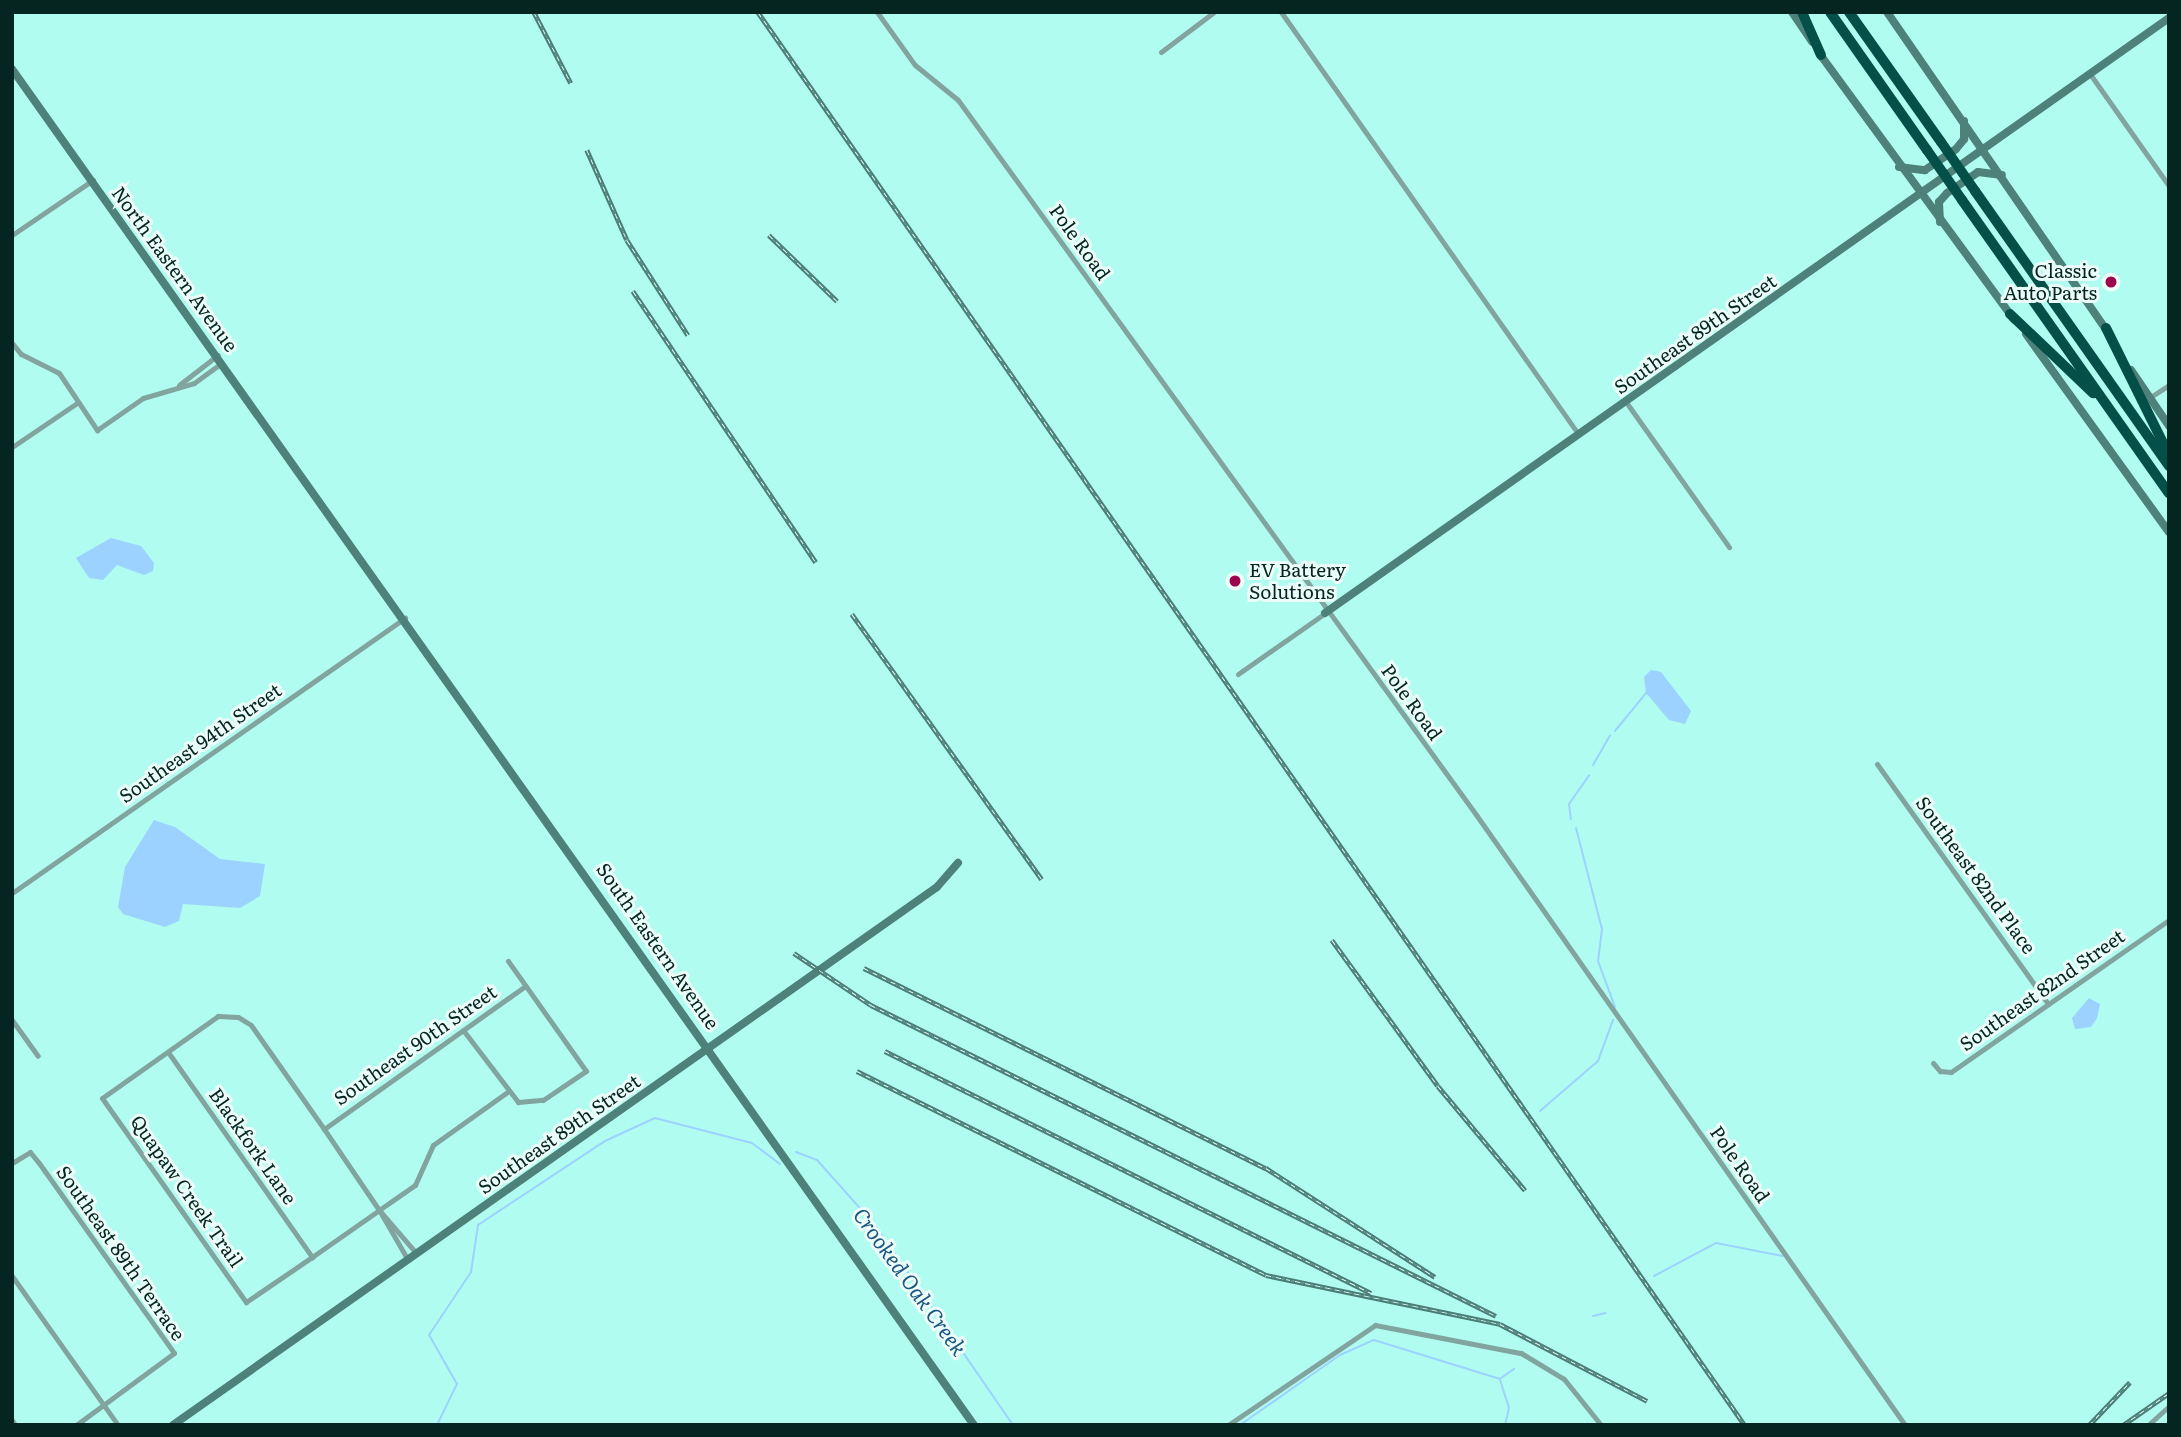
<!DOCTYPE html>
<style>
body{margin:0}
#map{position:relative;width:2181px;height:1437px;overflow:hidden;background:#b1fcf0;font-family:Literata,serif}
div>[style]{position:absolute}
.water>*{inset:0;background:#9cd2ff}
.stream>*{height:2px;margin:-1px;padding:0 1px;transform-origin:1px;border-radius:1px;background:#9cd2ff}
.street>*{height:5px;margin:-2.5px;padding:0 2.5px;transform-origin:2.5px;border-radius:2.5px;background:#82a49e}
.secondary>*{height:8px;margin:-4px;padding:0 4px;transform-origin:4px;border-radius:4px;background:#4d8179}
.highway>*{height:10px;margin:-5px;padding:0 5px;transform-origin:5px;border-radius:5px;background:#045049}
.rail>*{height:4.5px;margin-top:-2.25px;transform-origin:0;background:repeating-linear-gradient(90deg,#ebfcf9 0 5px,#4b7c75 0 10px);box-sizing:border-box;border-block:2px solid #4b7c75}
.highway-bridge>*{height:10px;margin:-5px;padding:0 5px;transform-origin:5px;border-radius:5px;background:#045049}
.dots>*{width:19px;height:19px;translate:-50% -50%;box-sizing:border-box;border:4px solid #ebfcf9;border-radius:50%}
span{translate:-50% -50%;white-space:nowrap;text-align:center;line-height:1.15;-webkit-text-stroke:6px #ebfcf9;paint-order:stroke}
.street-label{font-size:19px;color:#052521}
.poi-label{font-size:19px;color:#052521}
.right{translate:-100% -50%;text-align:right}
.left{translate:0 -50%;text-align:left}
.water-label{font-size:21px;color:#1c5782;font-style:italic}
.frame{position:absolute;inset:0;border:14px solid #052521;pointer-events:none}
</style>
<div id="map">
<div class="water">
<div style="clip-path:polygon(111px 538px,141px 546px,154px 563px,153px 571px,144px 575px,117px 565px,103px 580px,89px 578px,76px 558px)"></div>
<div style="clip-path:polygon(1651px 670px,1661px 672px,1691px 711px,1685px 724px,1669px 720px,1646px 693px,1644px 677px)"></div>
<div style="clip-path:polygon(154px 820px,175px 827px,220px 859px,265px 864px,260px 896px,240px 908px,183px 904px,179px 921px,165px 927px,123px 914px,118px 907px,125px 867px)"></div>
<div style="clip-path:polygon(2089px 998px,2100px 1004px,2097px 1018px,2091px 1027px,2075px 1029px,2072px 1018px)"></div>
</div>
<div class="stream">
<div style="left:1615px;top:731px;width:49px;rotate:-50.8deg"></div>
<div style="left:1593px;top:765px;width:34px;rotate:-60deg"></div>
<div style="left:1571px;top:819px;width:15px;rotate:-98deg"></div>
<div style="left:1569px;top:804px;width:35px;rotate:-55deg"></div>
<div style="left:1576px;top:828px;width:104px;rotate:75.6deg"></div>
<div style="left:1602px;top:929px;width:32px;rotate:97deg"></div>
<div style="left:1598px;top:961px;width:49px;rotate:69.7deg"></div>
<div style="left:1540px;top:1111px;width:77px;rotate:-40.8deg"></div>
<div style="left:1598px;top:1061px;width:44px;rotate:-69.9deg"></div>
<div style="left:796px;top:1152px;width:22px;rotate:21deg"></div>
<div style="left:817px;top:1160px;width:87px;rotate:48.3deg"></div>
<div style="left:875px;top:1225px;width:243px;rotate:55.4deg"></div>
<div style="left:1654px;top:1276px;width:70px;rotate:-28deg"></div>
<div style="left:1716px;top:1243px;width:68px;rotate:11deg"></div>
<div style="left:1593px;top:1316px;width:13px;rotate:-13deg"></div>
<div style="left:1501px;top:1378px;width:16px;rotate:-35deg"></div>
<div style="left:1500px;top:1380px;width:29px;rotate:72deg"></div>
<div style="left:1509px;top:1408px;width:17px;rotate:103deg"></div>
<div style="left:437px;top:1425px;width:46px;rotate:-64deg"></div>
<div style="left:457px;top:1384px;width:56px;rotate:-119.7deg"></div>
<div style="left:429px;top:1335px;width:76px;rotate:-56.3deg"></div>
<div style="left:471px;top:1272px;width:48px;rotate:-81.5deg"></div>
<div style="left:478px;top:1225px;width:152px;rotate:-33.5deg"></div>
<div style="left:605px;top:1141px;width:55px;rotate:-24.7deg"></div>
<div style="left:655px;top:1118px;width:100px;rotate:14.5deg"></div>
<div style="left:752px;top:1143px;width:35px;rotate:37deg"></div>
<div style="left:1240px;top:1425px;width:122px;rotate:-35deg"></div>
<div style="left:1340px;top:1355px;width:37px;rotate:-24deg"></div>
<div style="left:1374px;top:1340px;width:132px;rotate:17.2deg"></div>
</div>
<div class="street">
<div style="left:877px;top:12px;width:65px;rotate:54.4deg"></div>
<div style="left:915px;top:65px;width:55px;rotate:39.1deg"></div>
<div style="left:958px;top:100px;width:884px;rotate:54.06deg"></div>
<div style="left:1477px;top:816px;width:744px;rotate:54.9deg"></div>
<div style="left:1281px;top:12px;width:517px;rotate:54.84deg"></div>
<div style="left:1161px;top:52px;width:66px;rotate:-37deg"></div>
<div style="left:2090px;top:74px;width:137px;rotate:54.8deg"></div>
<div style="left:12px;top:235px;width:98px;rotate:-34.2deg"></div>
<div style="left:12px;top:343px;width:14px;rotate:51deg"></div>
<div style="left:21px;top:354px;width:42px;rotate:26.6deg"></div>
<div style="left:59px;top:373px;width:69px;rotate:56.3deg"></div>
<div style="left:97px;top:430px;width:56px;rotate:-34.8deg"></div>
<div style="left:143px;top:398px;width:53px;rotate:-16.4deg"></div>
<div style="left:194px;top:383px;width:34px;rotate:-36deg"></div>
<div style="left:179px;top:385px;width:49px;rotate:-37.6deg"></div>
<div style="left:2149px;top:398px;width:24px;rotate:-33deg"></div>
<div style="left:1626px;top:402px;width:178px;rotate:54.6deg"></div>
<div style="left:12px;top:447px;width:78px;rotate:-34.1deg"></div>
<div style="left:1238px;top:674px;width:106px;rotate:-35deg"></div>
<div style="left:1877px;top:764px;width:295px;rotate:54.5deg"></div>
<div style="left:12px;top:893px;width:480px;rotate:-35deg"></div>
<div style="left:12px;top:1020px;width:44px;rotate:54.2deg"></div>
<div style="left:463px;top:1030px;width:91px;rotate:52.6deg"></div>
<div style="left:518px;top:1102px;width:25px;rotate:-5deg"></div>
<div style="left:543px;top:1100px;width:52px;rotate:-34deg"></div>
<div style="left:586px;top:1071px;width:135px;rotate:-125.3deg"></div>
<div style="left:168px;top:1052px;width:251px;rotate:54.9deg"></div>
<div style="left:1933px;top:1063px;width:11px;rotate:49deg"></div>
<div style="left:1940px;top:1071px;width:11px;rotate:5deg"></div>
<div style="left:1951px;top:1072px;width:266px;rotate:-34.9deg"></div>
<div style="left:324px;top:1129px;width:247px;rotate:-35.4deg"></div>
<div style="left:12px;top:1163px;width:21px;rotate:-31deg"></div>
<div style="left:30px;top:1152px;width:14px;rotate:51deg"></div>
<div style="left:39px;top:1163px;width:233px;rotate:54.6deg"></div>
<div style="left:174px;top:1353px;width:122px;rotate:143.7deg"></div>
<div style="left:379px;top:1210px;width:58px;rotate:49.2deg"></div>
<div style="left:408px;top:1260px;width:58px;rotate:-120.1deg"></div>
<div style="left:379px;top:1210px;width:98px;rotate:-124.2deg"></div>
<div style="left:324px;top:1129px;width:127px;rotate:-125.1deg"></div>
<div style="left:251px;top:1025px;width:15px;rotate:-148deg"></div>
<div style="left:238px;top:1017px;width:20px;rotate:-177deg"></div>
<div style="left:218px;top:1016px;width:142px;rotate:144.7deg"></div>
<div style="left:102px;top:1098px;width:250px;rotate:54.8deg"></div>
<div style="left:246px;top:1302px;width:80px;rotate:-34.3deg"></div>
<div style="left:312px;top:1257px;width:82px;rotate:-35deg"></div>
<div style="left:379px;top:1210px;width:44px;rotate:-34.8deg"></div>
<div style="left:415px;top:1185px;width:44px;rotate:-65.8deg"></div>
<div style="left:433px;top:1145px;width:90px;rotate:-35.5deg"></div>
<div style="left:12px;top:1276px;width:183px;rotate:54.6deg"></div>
<div style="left:12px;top:1420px;width:6px;rotate:59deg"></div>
<div style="left:1228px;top:1425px;width:178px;rotate:-34.2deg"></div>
<div style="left:1375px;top:1325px;width:149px;rotate:10.9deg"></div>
<div style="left:1521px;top:1353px;width:50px;rotate:31.2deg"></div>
<div style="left:1564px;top:1379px;width:59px;rotate:51.2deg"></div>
<div style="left:2148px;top:1425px;width:28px;rotate:-42deg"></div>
</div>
<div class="secondary">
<div style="left:1792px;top:12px;width:36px;rotate:56deg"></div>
<div style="left:1887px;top:12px;width:389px;rotate:55.4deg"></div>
<div style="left:1819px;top:53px;width:330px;rotate:53.8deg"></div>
<div style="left:12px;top:69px;width:1663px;rotate:54.65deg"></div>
<div style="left:1899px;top:167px;width:26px;rotate:7deg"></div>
<div style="left:1925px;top:170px;width:37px;rotate:-34deg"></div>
<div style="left:1956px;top:149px;width:13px;rotate:-51deg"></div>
<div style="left:1964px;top:139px;width:18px;rotate:-90deg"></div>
<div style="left:1940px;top:222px;width:20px;rotate:-93deg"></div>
<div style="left:1939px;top:202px;width:12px;rotate:-48deg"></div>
<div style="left:1947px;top:193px;width:37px;rotate:-34deg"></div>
<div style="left:1978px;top:172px;width:24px;rotate:7deg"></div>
<div style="left:2026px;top:334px;width:244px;rotate:54.2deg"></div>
<div style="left:2131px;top:370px;width:68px;rotate:55.8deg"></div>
<div style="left:1325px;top:613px;width:1033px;rotate:-35.18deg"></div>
<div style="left:173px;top:1425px;width:934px;rotate:-35.15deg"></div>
<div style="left:937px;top:887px;width:32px;rotate:-49deg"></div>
</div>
<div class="highway">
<div style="left:1802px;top:12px;width:47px;rotate:66.2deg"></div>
<div style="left:1830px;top:12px;width:169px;rotate:54.9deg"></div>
<div style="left:1849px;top:12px;width:159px;rotate:54.7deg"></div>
<div style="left:1975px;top:191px;width:337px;rotate:54.8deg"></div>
<div style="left:1962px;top:200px;width:359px;rotate:54.8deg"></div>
<div style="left:2010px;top:314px;width:115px;rotate:43.6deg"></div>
<div style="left:2106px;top:328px;width:142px;rotate:63.6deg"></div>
</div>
<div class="rail">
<div style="left:534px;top:12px;width:80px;rotate:62.5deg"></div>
<div style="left:758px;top:12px;width:1724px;rotate:55.07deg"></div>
<div style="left:587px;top:150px;width:98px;rotate:66deg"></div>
<div style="left:627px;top:240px;width:113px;rotate:57.3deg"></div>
<div style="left:769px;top:235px;width:95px;rotate:44.1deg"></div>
<div style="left:633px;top:291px;width:327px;rotate:56deg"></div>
<div style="left:852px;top:614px;width:326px;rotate:54.4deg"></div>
<div style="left:1332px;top:940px;width:180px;rotate:54deg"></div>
<div style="left:1438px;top:1086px;width:136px;rotate:50.1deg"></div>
<div style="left:794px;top:953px;width:93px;rotate:34deg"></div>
<div style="left:871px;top:1005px;width:698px;rotate:26.45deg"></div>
<div style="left:864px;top:968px;width:449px;rotate:26.5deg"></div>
<div style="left:1266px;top:1168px;width:201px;rotate:32.8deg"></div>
<div style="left:885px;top:1051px;width:543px;rotate:26.47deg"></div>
<div style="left:857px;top:1071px;width:457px;rotate:26.5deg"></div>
<div style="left:1266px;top:1275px;width:239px;rotate:11.8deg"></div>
<div style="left:1500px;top:1324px;width:166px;rotate:27.6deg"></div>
<div style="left:2089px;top:1425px;width:59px;rotate:-46.4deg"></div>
<div style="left:2123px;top:1425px;width:56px;rotate:-34.8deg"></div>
</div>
<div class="highway-bridge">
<div style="left:1941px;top:142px;width:60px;rotate:55.2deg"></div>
<div style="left:1927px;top:150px;width:61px;rotate:55deg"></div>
</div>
<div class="dots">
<div style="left:2111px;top:282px;background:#9e044b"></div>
<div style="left:1235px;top:581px;background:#9e044b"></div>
</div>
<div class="street-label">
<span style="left:1080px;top:242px;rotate:54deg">Pole Road</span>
<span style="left:175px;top:269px;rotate:54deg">North Eastern Avenue</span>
<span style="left:1695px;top:334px;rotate:-35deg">Southeast 89th Street</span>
<span style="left:1412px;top:702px;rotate:54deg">Pole Road</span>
<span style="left:200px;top:743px;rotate:-35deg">Southeast 94th Street</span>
<span style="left:1976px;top:875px;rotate:54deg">Southeast 82nd Place</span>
<span style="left:658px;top:946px;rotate:55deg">South Eastern Avenue</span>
<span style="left:2042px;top:990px;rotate:-35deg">Southeast 82nd Street</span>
<span style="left:415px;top:1045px;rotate:-35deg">Southeast 90th Street</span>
<span style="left:559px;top:1134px;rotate:-35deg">Southeast 89th Street</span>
<span style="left:253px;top:1146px;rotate:55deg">Blackfork Lane</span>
<span style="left:1740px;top:1164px;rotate:55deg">Pole Road</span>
<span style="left:187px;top:1191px;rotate:55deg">Quapaw Creek Trail</span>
<span style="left:121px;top:1253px;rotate:55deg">Southeast 89th Terrace</span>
</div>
<div class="poi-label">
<span class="right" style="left:2097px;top:282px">Classic<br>Auto Parts</span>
<span class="left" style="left:1249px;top:581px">EV Battery<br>Solutions</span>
</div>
<div class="water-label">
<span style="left:911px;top:1281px;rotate:54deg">Crooked Oak Creek</span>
</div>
<div class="frame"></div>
</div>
